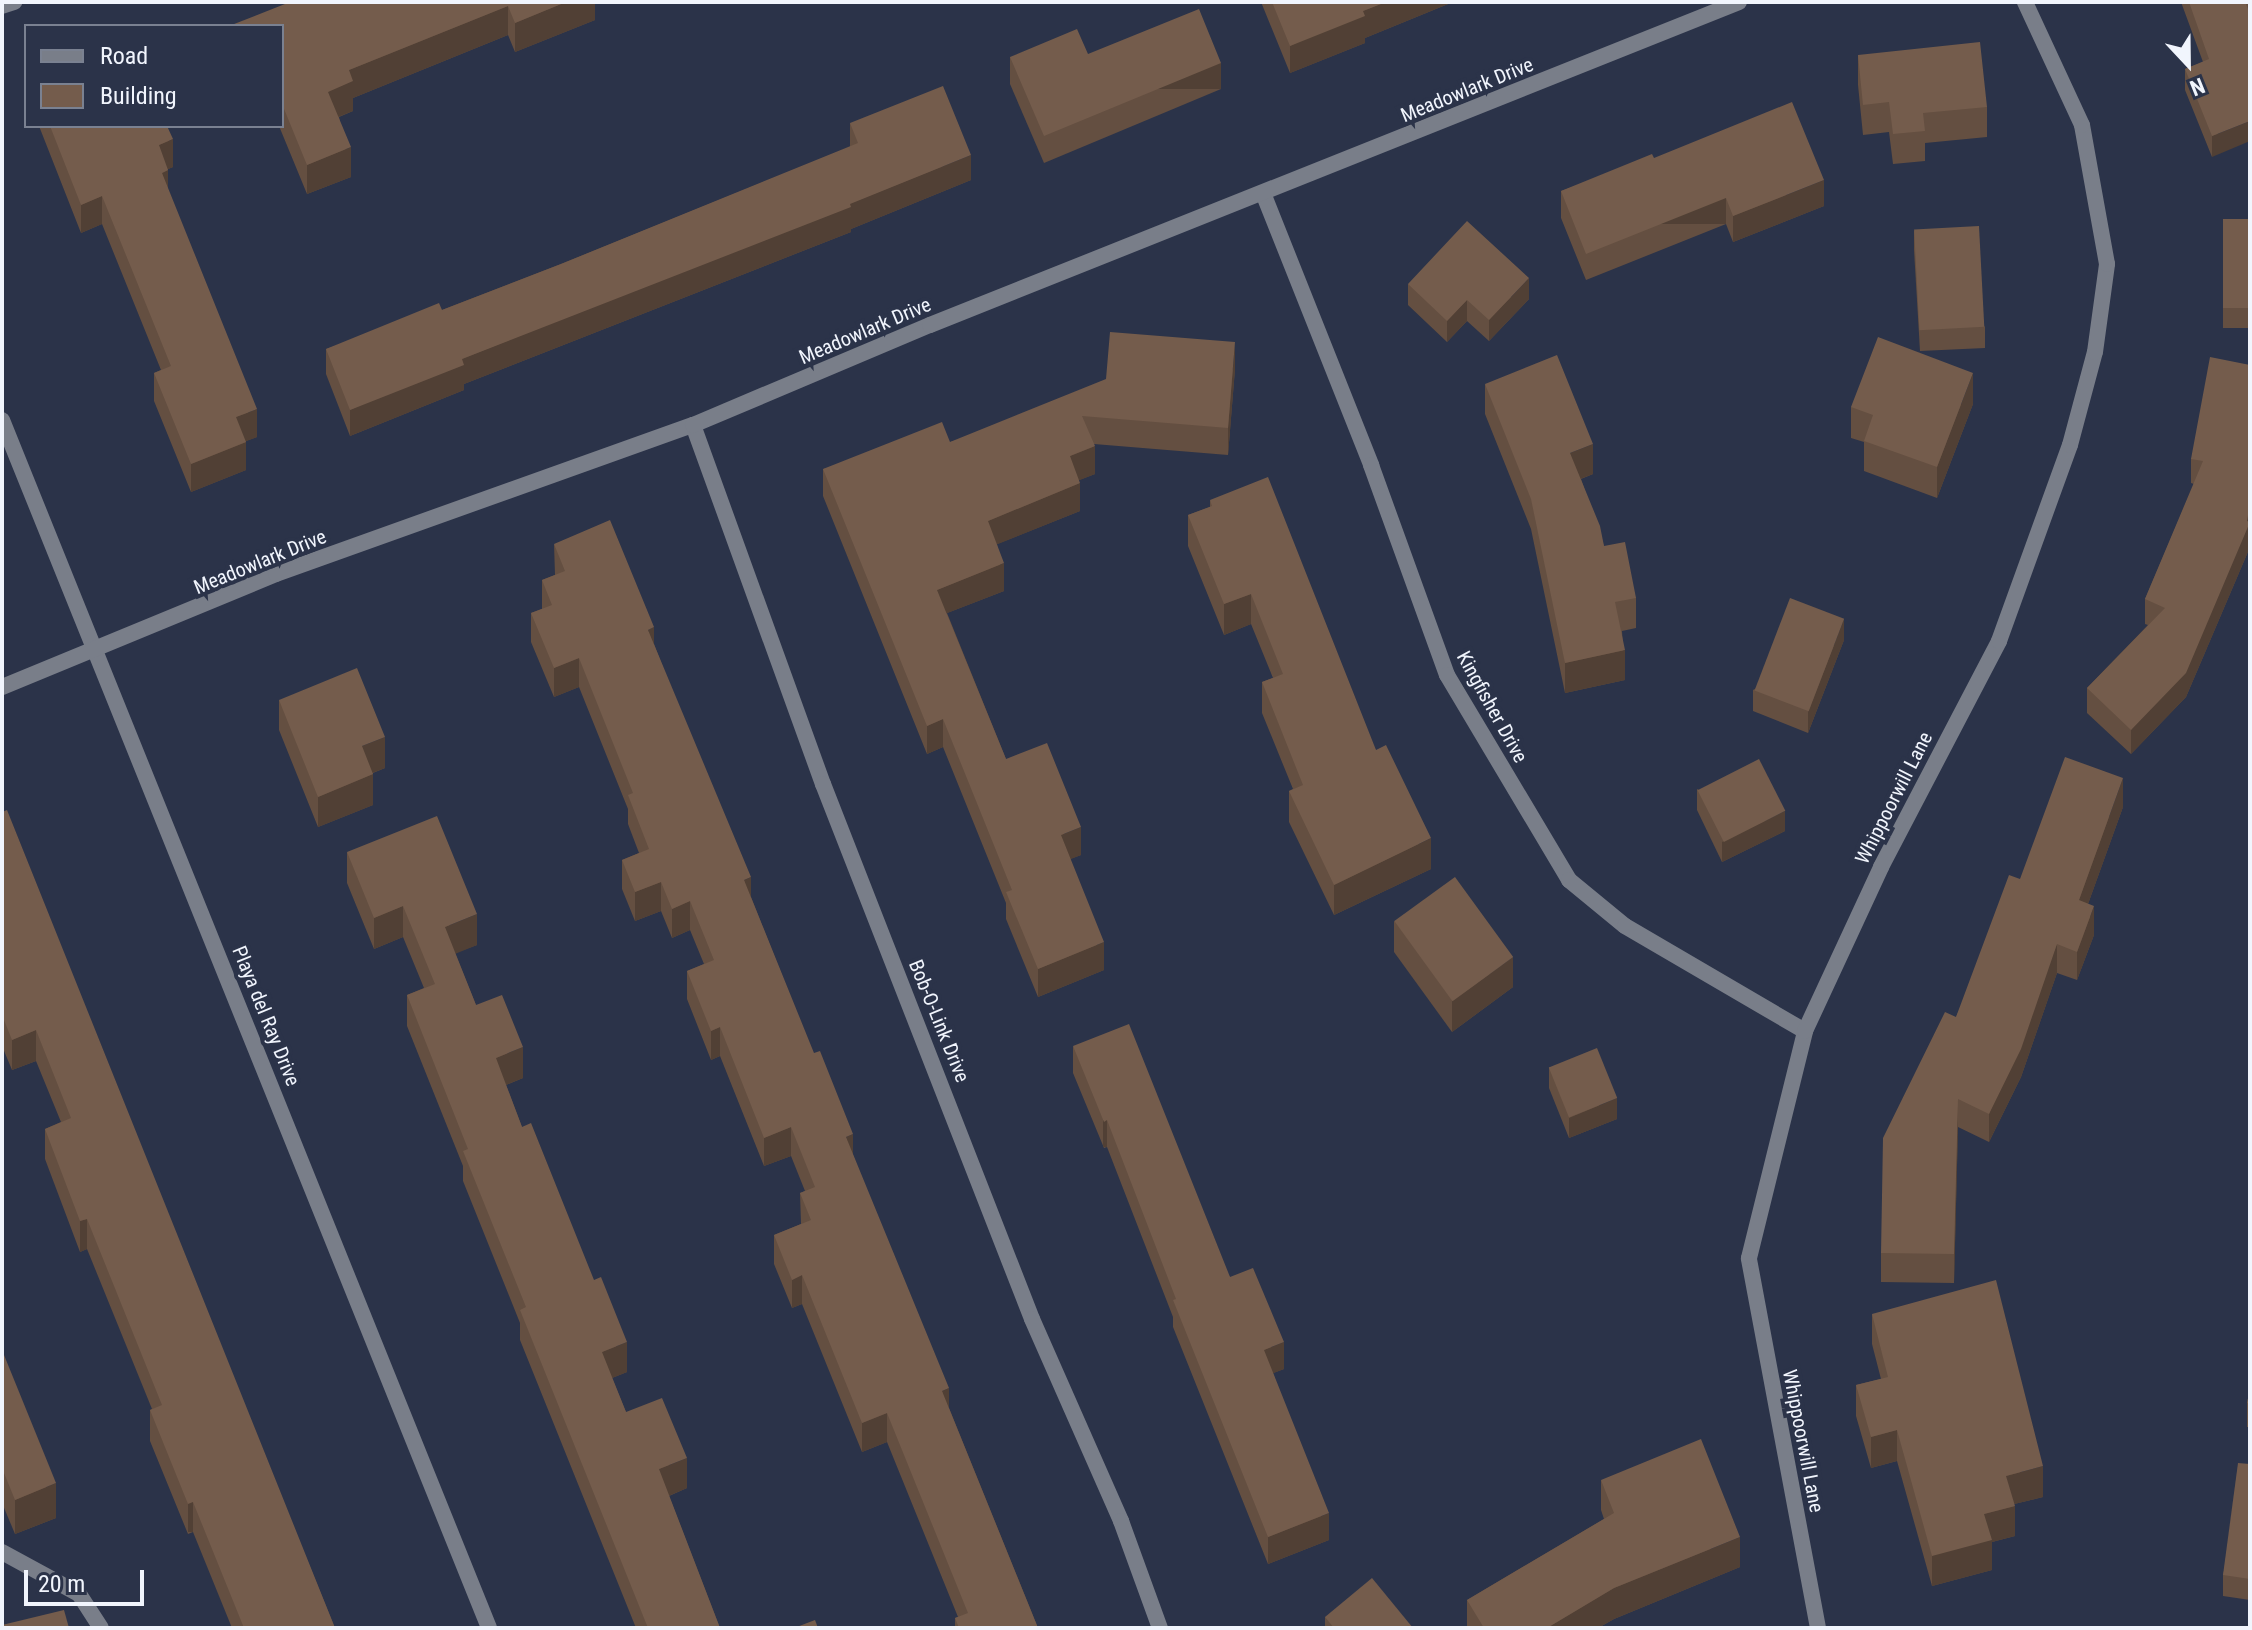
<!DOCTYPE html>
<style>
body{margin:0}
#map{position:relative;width:2252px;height:1630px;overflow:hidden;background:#2b3349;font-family:"Roboto Condensed",sans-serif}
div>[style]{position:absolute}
.service>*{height:16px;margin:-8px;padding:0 8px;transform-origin:8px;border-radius:8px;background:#797e89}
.minor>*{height:16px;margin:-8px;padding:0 8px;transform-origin:8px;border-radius:8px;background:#797e89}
.wall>*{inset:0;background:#644f41;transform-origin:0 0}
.shaded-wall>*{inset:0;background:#514035;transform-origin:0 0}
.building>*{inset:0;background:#745c4c;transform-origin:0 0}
span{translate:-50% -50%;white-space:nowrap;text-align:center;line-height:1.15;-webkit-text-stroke:8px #2b3349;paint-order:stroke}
.street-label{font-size:20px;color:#f1f5fd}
.frame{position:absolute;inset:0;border:4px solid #f1f5fd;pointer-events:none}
.legend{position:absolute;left:24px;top:24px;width:260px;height:104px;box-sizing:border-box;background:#2b3349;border:2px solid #7a8191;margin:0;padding:10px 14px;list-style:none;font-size:24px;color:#f1f5fd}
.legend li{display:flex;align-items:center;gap:16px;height:40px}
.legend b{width:40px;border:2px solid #7a8191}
.north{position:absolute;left:2148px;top:24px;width:80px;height:80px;-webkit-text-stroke:6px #2b3349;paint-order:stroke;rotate:158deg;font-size:22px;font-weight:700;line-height:32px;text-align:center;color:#f1f5fd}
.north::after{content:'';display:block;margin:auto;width:28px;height:36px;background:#f1f5fd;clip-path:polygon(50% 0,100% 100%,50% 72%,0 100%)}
.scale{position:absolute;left:24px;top:1570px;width:120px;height:36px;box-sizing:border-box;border:4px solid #f1f5fd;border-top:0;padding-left:10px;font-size:24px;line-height:28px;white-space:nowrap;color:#f1f5fd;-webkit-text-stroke:6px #2b3349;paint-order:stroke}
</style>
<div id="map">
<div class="service">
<div style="left:2px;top:1552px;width:88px;rotate:28.6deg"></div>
<div style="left:79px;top:1594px;width:40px;rotate:57.1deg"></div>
</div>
<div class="minor">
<div style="left:2px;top:6px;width:13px;rotate:-18deg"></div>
<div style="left:1263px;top:193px;width:293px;rotate:68.3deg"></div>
<div style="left:1371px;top:465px;width:223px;rotate:70.1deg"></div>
<div style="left:1447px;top:675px;width:239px;rotate:59.2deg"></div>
<div style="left:1569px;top:880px;width:72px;rotate:39.4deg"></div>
<div style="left:1625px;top:926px;width:208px;rotate:30.3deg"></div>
<div style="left:2px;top:420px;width:1302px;rotate:68.04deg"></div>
<div style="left:693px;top:425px;width:382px;rotate:70.1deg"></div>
<div style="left:823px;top:784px;width:574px;rotate:68.66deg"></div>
<div style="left:1032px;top:1319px;width:221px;rotate:66.2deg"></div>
<div style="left:1121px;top:1521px;width:114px;rotate:70deg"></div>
<div style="left:2px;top:687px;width:296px;rotate:-22.4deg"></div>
<div style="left:276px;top:574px;width:443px;rotate:-19.7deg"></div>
<div style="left:693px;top:425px;width:257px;rotate:-22.9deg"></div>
<div style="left:930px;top:325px;width:871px;rotate:-21.76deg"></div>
<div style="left:1818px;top:1628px;width:376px;rotate:-100.6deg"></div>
<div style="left:1749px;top:1258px;width:234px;rotate:-76.1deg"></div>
<div style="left:1805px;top:1031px;width:181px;rotate:-65.1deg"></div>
<div style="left:1881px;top:867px;width:255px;rotate:-62.4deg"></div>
<div style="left:1999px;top:641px;width:208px;rotate:-70.1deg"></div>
<div style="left:2070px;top:445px;width:96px;rotate:-75deg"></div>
<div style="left:2095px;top:352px;width:89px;rotate:-82.2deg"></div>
<div style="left:2107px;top:264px;width:141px;rotate:-100.2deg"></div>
<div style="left:2082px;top:125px;width:136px;rotate:-114.9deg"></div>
</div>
<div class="wall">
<div style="clip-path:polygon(290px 2px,595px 2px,595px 20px,515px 52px,508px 35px,353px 98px,353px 111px,339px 117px,351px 177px,307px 194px,279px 126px,282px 126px,282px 26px)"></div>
<div style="clip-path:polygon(1261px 2px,1453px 2px,1365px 38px,1365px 43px,1290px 73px)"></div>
<div style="clip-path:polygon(2181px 2px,2250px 2px,2212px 157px,2185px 90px,2185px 69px,2203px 62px)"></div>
<div style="clip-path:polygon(1088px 54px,1221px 89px,1044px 163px,1010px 84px,1010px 57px)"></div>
<div style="clip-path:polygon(1858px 55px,1987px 107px,1987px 137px,1925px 143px,1925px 161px,1893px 164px,1889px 132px,1863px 135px,1858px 85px)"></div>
<div style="clip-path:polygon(850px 123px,971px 180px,851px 229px,851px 232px,464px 384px,464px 390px,350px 436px,326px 374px,326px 349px,442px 310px,561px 264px,850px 147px)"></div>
<div style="clip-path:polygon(39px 126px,167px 126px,173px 167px,168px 169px,168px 190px,257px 437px,246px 441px,246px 470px,191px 492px,154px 401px,154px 373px,161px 370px,102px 224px,81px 233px)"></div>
<div style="clip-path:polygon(1654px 158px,1824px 206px,1733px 242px,1726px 224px,1586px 280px,1561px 218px,1561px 191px)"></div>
<div style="left:2223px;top:219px;width:27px;height:109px"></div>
<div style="clip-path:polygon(1914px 230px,1985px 327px,1985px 348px,1920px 351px,1914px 250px)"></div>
<div style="clip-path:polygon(1408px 284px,1529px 299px,1489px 341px,1467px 321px,1447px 342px,1408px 305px)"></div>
<div style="clip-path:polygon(2250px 365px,2250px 547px,2186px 697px,2131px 754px,2087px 713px,2087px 688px,2148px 625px,2145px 624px,2145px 599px,2194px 484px,2191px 483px,2191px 459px)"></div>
<div style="clip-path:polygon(1235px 369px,1228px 455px,1094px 444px,1095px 474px,1079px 480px,1080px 511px,997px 544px,1004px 591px,947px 613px,1006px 759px,1081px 855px,1070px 859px,1104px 970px,1038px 997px,1006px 919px,1006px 903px,943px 747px,927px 754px,823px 496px,823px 469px,950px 442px)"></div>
<div style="clip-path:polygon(1485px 384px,1593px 474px,1581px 479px,1604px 546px,1636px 598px,1636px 628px,1622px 631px,1625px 680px,1565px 693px,1531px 529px,1485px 414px)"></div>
<div style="clip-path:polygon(1973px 404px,1937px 498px,1864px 471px,1864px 442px,1851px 438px,1851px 407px)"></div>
<div style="clip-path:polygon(1210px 500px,1376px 750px,1431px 869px,1334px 915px,1289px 822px,1289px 791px,1293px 789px,1262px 713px,1262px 682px,1273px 678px,1251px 624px,1224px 635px,1188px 546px,1188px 515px,1210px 507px)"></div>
<div style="clip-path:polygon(554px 544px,654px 644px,751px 897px,853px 1155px,949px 1408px,1038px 1628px,955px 1628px,955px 1618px,958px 1617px,887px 1442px,862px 1452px,802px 1304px,792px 1308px,774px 1264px,774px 1235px,801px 1224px,800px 1193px,805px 1191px,791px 1156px,764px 1166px,720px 1056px,711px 1060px,687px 999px,687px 971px,704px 964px,690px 930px,672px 938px,661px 911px,635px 921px,622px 889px,622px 860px,639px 853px,628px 824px,628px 809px,579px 687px,554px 697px,531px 642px,531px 613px,542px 609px,542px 580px,555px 575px)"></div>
<div style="clip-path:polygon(1844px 640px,1808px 733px,1753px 711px,1753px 690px)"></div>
<div style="clip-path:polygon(279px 700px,385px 768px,373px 773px,373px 805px,318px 827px,279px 730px)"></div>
<div style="clip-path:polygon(1697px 789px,1785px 831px,1722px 862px,1697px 810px)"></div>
<div style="clip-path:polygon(2123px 807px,2088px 904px,2094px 935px,2077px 980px,2057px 973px,2021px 1077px,1989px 1142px,1958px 1127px,1954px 1283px,1881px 1282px,1881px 1253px,1956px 1017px,2020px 879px)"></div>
<div style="clip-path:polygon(2px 812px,335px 1628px,232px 1628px,193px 1532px,188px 1534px,150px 1441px,150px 1410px,152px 1409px,87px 1249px,80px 1252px,45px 1159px,45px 1129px,61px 1122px,36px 1061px,12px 1070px,2px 1046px)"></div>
<div style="clip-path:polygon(347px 852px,477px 945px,455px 953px,476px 1005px,523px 1078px,506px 1085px,522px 1127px,627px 1372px,612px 1378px,626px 1412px,687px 1488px,669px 1496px,720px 1628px,636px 1628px,520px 1340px,520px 1323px,463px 1181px,463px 1166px,407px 1026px,407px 995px,424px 988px,403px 937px,374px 949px,347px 883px)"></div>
<div style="clip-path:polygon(1394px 921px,1513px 987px,1452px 1032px,1394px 952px)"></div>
<div style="clip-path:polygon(1073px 1046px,1230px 1277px,1284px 1369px,1273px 1373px,1329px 1540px,1268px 1564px,1173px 1327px,1173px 1317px,1107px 1147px,1104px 1148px,1073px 1073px)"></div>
<div style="clip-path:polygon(1549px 1067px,1617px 1119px,1569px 1138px,1549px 1088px)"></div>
<div style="clip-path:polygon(1872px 1314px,2043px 1497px,2014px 1504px,2015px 1536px,1992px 1542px,1992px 1570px,1932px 1586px,1897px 1461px,1871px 1468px,1856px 1416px,1856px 1385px,1881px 1379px,1872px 1344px)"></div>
<div style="clip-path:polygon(2px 1350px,56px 1518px,15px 1534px,2px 1503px)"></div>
<div style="clip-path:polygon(2250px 1389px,2250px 1427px,2247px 1427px,2247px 1403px)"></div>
<div style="clip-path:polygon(2250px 1464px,2250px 1600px,2223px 1596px,2223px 1575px)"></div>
<div style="clip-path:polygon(1601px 1480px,1740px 1567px,1614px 1619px,1598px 1628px,1467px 1628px,1467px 1600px,1604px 1519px,1601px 1510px)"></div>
<div style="clip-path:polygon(1325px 1617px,1413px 1628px,1325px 1628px)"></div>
</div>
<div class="shaded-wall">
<div style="clip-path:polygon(566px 2px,595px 2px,595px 20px,515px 52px,515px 23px)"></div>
<div style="clip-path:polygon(1386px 2px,1453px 2px,1365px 38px,1365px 43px,1290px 73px,1290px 46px,1363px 11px)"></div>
<div style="clip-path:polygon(508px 6px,508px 35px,353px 98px,353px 111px,328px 121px,328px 92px,349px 70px)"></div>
<div style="left:1221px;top:63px;width:26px;height:191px;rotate:90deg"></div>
<div style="clip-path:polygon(2250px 121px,2250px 141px,2212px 157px,2212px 136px)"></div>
<div style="clip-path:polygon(173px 139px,173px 167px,159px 173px,159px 145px)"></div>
<div style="clip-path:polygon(351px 147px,351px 177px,307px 194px,307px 165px)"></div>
<div style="clip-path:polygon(971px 155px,971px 180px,851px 229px,851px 232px,464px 384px,464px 390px,350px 436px,350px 410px,462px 359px)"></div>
<div style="clip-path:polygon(168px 170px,168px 198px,162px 173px)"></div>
<div style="clip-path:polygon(1824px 180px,1824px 206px,1733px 242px,1733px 216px)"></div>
<div style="clip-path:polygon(102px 196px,102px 224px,81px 233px,81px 205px)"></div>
<div style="left:1726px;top:198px;width:26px;height:151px;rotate:90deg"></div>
<div style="clip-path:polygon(1529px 278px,1529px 299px,1489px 341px,1489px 320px)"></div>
<div style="clip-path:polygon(1467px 300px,1467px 321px,1447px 342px,1447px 321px)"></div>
<div style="clip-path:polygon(1235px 342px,1235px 369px,1228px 455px,1228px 428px)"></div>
<div style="clip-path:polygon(1973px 373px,1973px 404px,1937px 498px,1937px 467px)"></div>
<div style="clip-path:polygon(257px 409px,257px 437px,236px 445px,236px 417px)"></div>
<div style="clip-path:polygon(246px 442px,246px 470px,191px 492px,191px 464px)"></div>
<div style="clip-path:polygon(1593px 444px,1593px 474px,1570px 483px,1570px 453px)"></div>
<div style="clip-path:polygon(1095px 446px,1095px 474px,1070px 484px,1070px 456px)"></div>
<div style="clip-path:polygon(1080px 483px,1080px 511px,988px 548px,988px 521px)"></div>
<div style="clip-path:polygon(2250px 503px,2250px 547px,2186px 697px,2131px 754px,2131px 730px,2247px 521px)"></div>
<div style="clip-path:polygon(1004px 563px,1004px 591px,937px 617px,937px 590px)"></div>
<div style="clip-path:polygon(1251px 594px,1251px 624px,1224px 635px,1224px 604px)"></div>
<div style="clip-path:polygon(1844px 619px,1844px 640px,1808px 733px,1808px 712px)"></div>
<div style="clip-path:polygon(654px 627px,654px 656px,648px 630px)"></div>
<div style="clip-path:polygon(1625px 650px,1625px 680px,1565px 693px,1565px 663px)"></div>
<div style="clip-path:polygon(579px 658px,579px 687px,554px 697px,554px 668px)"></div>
<div style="clip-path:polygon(943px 719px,943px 747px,927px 754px,927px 726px)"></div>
<div style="clip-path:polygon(385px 737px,385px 768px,362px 777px,362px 746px)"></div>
<div style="clip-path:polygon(373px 774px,373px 805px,318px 827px,318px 797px)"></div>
<div style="clip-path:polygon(2123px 778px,2123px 807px,2079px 929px,2079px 900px)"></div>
<div style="clip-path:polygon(1785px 811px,1785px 831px,1722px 862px,1722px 842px)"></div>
<div style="clip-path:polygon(1081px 827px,1081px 855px,1061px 863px,1061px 835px)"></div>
<div style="clip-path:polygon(1431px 838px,1431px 869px,1334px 915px,1334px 885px)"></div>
<div style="clip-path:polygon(751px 877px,751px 906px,744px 880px)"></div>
<div style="clip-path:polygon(661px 882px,661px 911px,635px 921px,635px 892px)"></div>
<div style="clip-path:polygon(690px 901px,690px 930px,672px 938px,672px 909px)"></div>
<div style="clip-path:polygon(403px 906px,403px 937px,374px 949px,374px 918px)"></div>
<div style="clip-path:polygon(2094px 906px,2094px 935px,2077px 980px,2077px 952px)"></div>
<div style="clip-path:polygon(477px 914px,477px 945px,445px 958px,445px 927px)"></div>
<div style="clip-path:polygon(1104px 942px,1104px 970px,1038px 997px,1038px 969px)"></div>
<div style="clip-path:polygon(2057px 944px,2057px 973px,2021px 1077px,1989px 1142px,1989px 1114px)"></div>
<div style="clip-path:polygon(1513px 957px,1513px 987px,1452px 1032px,1452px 1001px)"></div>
<div style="clip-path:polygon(720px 1027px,720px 1056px,711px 1060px,711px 1031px)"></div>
<div style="clip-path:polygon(36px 1030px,36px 1061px,12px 1070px,12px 1040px)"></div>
<div style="clip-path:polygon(523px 1047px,523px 1078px,496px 1089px,496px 1058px)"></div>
<div style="clip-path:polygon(1617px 1098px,1617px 1119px,1569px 1138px,1569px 1118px)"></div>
<div style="clip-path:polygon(1958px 1099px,1958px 1127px,1954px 1283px,1954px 1254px)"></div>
<div style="left:1107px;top:1120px;width:27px;height:4px;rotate:90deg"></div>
<div style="clip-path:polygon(791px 1127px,791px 1156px,764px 1166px,764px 1138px)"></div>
<div style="clip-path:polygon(853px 1134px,853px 1163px,846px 1137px)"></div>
<div style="clip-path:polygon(87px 1219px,87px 1249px,80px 1252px,80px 1221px)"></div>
<div style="clip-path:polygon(802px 1275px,802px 1304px,792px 1308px,792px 1280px)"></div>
<div style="clip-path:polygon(627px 1342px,627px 1372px,602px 1382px,602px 1352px)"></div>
<div style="clip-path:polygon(1284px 1342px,1284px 1369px,1264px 1377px,1264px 1350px)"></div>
<div style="clip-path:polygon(949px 1388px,949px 1417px,942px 1391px)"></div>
<div style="clip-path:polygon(887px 1413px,887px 1442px,862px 1452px,862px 1423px)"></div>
<div style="clip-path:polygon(1897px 1430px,1897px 1461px,1871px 1468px,1871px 1437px)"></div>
<div style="clip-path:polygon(687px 1458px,687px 1488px,659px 1500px,659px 1469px)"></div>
<div style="clip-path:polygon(2043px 1466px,2043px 1497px,2006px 1506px,2006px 1476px)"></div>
<div style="clip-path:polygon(56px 1483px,56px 1518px,15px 1534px,15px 1500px)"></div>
<div style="left:193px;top:1502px;width:30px;height:5px;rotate:90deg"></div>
<div style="clip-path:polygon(2015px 1506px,2015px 1536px,1992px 1542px,1992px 1570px,1932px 1586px,1932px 1556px,1984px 1514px)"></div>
<div style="clip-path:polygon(1329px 1513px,1329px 1540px,1268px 1564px,1268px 1537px)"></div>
<div style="clip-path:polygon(1740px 1537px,1740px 1567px,1614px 1619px,1598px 1628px,1547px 1628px,1614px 1588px)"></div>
</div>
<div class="building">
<div style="clip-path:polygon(290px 2px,566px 2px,515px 23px,508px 6px,349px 70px,353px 81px,328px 92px,351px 147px,307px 165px,282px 104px,282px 26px,229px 26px)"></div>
<div style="clip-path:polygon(1272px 2px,1386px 2px,1363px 11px,1365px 16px,1290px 46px)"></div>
<div style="clip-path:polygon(2189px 2px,2250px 2px,2246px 4px,2250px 15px,2250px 121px,2212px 136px,2185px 69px,2209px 59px)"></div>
<div style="clip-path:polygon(1199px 9px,1221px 63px,1044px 136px,1010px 57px,1077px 29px,1088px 54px)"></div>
<div style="clip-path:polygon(1980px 42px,1987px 107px,1923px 113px,1925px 131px,1893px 134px,1889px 102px,1863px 105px,1858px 55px)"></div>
<div style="clip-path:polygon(943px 86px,971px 155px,850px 204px,851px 207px,462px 359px,464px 365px,350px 410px,326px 349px,439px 303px,442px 310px,561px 264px,858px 143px,850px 123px)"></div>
<div style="clip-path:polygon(1792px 102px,1824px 180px,1733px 216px,1726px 198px,1586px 254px,1561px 191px,1652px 154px,1654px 158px)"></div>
<div style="clip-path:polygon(50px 126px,167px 126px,173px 139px,159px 145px,168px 170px,162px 173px,257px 409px,236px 417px,246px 442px,191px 464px,154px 373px,171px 366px,102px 196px,81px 205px)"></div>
<div style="left:2223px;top:219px;width:27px;height:89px"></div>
<div style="clip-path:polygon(1467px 221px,1529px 278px,1489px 320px,1467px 300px,1447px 321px,1408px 284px)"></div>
<div style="left:1979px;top:226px;width:101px;height:65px;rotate:87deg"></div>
<div style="clip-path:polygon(1110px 332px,1235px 342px,1228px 428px,1082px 416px,1095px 446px,1070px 456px,1080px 483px,988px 521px,1004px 563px,937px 590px,1006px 759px,1047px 743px,1081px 827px,1061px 835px,1104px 942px,1038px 969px,1006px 892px,1012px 890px,943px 719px,927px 726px,823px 469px,942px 422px,950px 442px,1106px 379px)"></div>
<div style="clip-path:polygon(1878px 337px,1973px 373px,1937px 467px,1864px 441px,1873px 415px,1851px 407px)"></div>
<div style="clip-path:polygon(1557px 355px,1593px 444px,1570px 453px,1600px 526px,1604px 546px,1625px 542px,1636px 598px,1615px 602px,1625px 650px,1565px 663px,1531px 499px,1485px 384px)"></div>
<div style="clip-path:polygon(2210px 357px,2250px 365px,2250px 503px,2247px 521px,2250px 522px,2186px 673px,2131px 730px,2087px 688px,2165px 608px,2145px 599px,2203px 461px,2191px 459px)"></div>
<div style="clip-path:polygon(1268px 477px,1376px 750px,1386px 745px,1431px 838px,1334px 885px,1289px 791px,1303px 785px,1262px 682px,1283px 674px,1251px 594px,1224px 604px,1188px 515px,1212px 506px,1210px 500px)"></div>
<div style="clip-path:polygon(610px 520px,654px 627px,648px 630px,751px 877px,744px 880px,814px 1053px,820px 1051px,853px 1134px,846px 1137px,949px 1388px,942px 1391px,1038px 1628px,959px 1628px,955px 1618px,968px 1613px,887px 1413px,862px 1423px,802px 1275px,792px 1280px,774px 1235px,811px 1220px,800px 1193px,815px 1187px,791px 1127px,764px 1138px,720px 1027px,711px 1031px,687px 971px,714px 960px,690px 901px,672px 909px,661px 882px,635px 892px,622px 860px,649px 849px,628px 795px,633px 793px,579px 658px,554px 668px,531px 613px,552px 605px,542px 580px,565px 571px,554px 544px)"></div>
<div style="left:1790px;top:598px;width:58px;height:99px;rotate:21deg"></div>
<div style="clip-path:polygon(357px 668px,385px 737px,362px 746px,373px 774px,318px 797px,279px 700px)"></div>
<div style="clip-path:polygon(2065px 757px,2123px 778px,2079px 900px,2094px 906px,2077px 952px,2057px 944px,2021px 1049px,1989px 1114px,1958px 1099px,1954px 1254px,1881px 1253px,1883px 1138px,1945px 1012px,1956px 1017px,2009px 875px,2020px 879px)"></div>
<div style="left:1759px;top:759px;width:58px;height:69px;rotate:63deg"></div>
<div style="clip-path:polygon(7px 810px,335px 1628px,244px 1628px,193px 1502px,188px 1504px,150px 1410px,162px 1405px,87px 1219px,80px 1221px,45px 1129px,71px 1118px,36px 1030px,12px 1040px,2px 1015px,2px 812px)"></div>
<div style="clip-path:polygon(437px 816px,477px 914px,445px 927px,476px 1005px,502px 995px,523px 1047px,496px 1058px,522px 1127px,531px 1123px,594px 1280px,601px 1277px,627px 1342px,602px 1352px,626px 1412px,662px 1398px,687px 1458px,659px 1469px,720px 1628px,648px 1628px,520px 1310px,526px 1307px,463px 1151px,468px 1149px,407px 995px,435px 984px,403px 906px,374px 918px,347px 852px)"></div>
<div style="left:1455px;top:877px;width:99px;height:75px;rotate:54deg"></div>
<div style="clip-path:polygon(1129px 1024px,1230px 1277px,1253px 1268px,1284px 1342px,1264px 1350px,1329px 1513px,1268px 1537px,1173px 1300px,1176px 1299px,1107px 1120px,1104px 1122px,1073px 1046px)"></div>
<div style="left:1597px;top:1048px;width:54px;height:52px;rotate:68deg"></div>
<div style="clip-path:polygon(1996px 1280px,2043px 1466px,2006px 1476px,2015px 1506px,1984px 1514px,1992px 1540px,1932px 1556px,1897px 1430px,1871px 1437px,1856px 1385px,1888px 1377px,1872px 1314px)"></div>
<div style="clip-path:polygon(2px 1350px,56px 1483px,15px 1500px,2px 1468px)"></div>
<div style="clip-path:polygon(2250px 1389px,2250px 1404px,2247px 1403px)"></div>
<div style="clip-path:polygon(1701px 1439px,1740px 1537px,1614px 1588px,1547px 1628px,1484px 1628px,1467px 1600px,1614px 1513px,1601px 1480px)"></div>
<div style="clip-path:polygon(2238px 1463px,2250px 1464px,2250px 1579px,2223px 1575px)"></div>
<div style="clip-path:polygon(1372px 1578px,1413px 1628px,1334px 1628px,1325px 1617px)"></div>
<div style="clip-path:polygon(64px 1610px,69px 1628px,2px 1628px,2px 1625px)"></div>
<div style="clip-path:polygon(815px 1620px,818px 1628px,794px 1628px)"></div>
</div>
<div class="street-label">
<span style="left:1467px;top:90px;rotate:-22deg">Meadowlark Drive</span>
<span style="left:865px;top:331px;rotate:-23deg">Meadowlark Drive</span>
<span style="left:260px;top:562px;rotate:-22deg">Meadowlark Drive</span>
<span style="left:1492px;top:707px;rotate:61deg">Kingfisher Drive</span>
<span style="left:1894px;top:798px;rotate:-63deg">Whippoorwill Lane</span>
<span style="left:266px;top:1016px;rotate:68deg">Playa del Ray Drive</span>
<span style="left:939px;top:1021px;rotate:68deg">Bob-O-Link Drive</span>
<span style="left:1803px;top:1441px;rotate:79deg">Whippoorwill Lane</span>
</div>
<div class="frame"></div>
<ul class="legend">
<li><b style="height:10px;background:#797e89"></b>Road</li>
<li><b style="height:22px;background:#745c4c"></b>Building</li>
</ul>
<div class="north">N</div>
<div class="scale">20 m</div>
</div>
